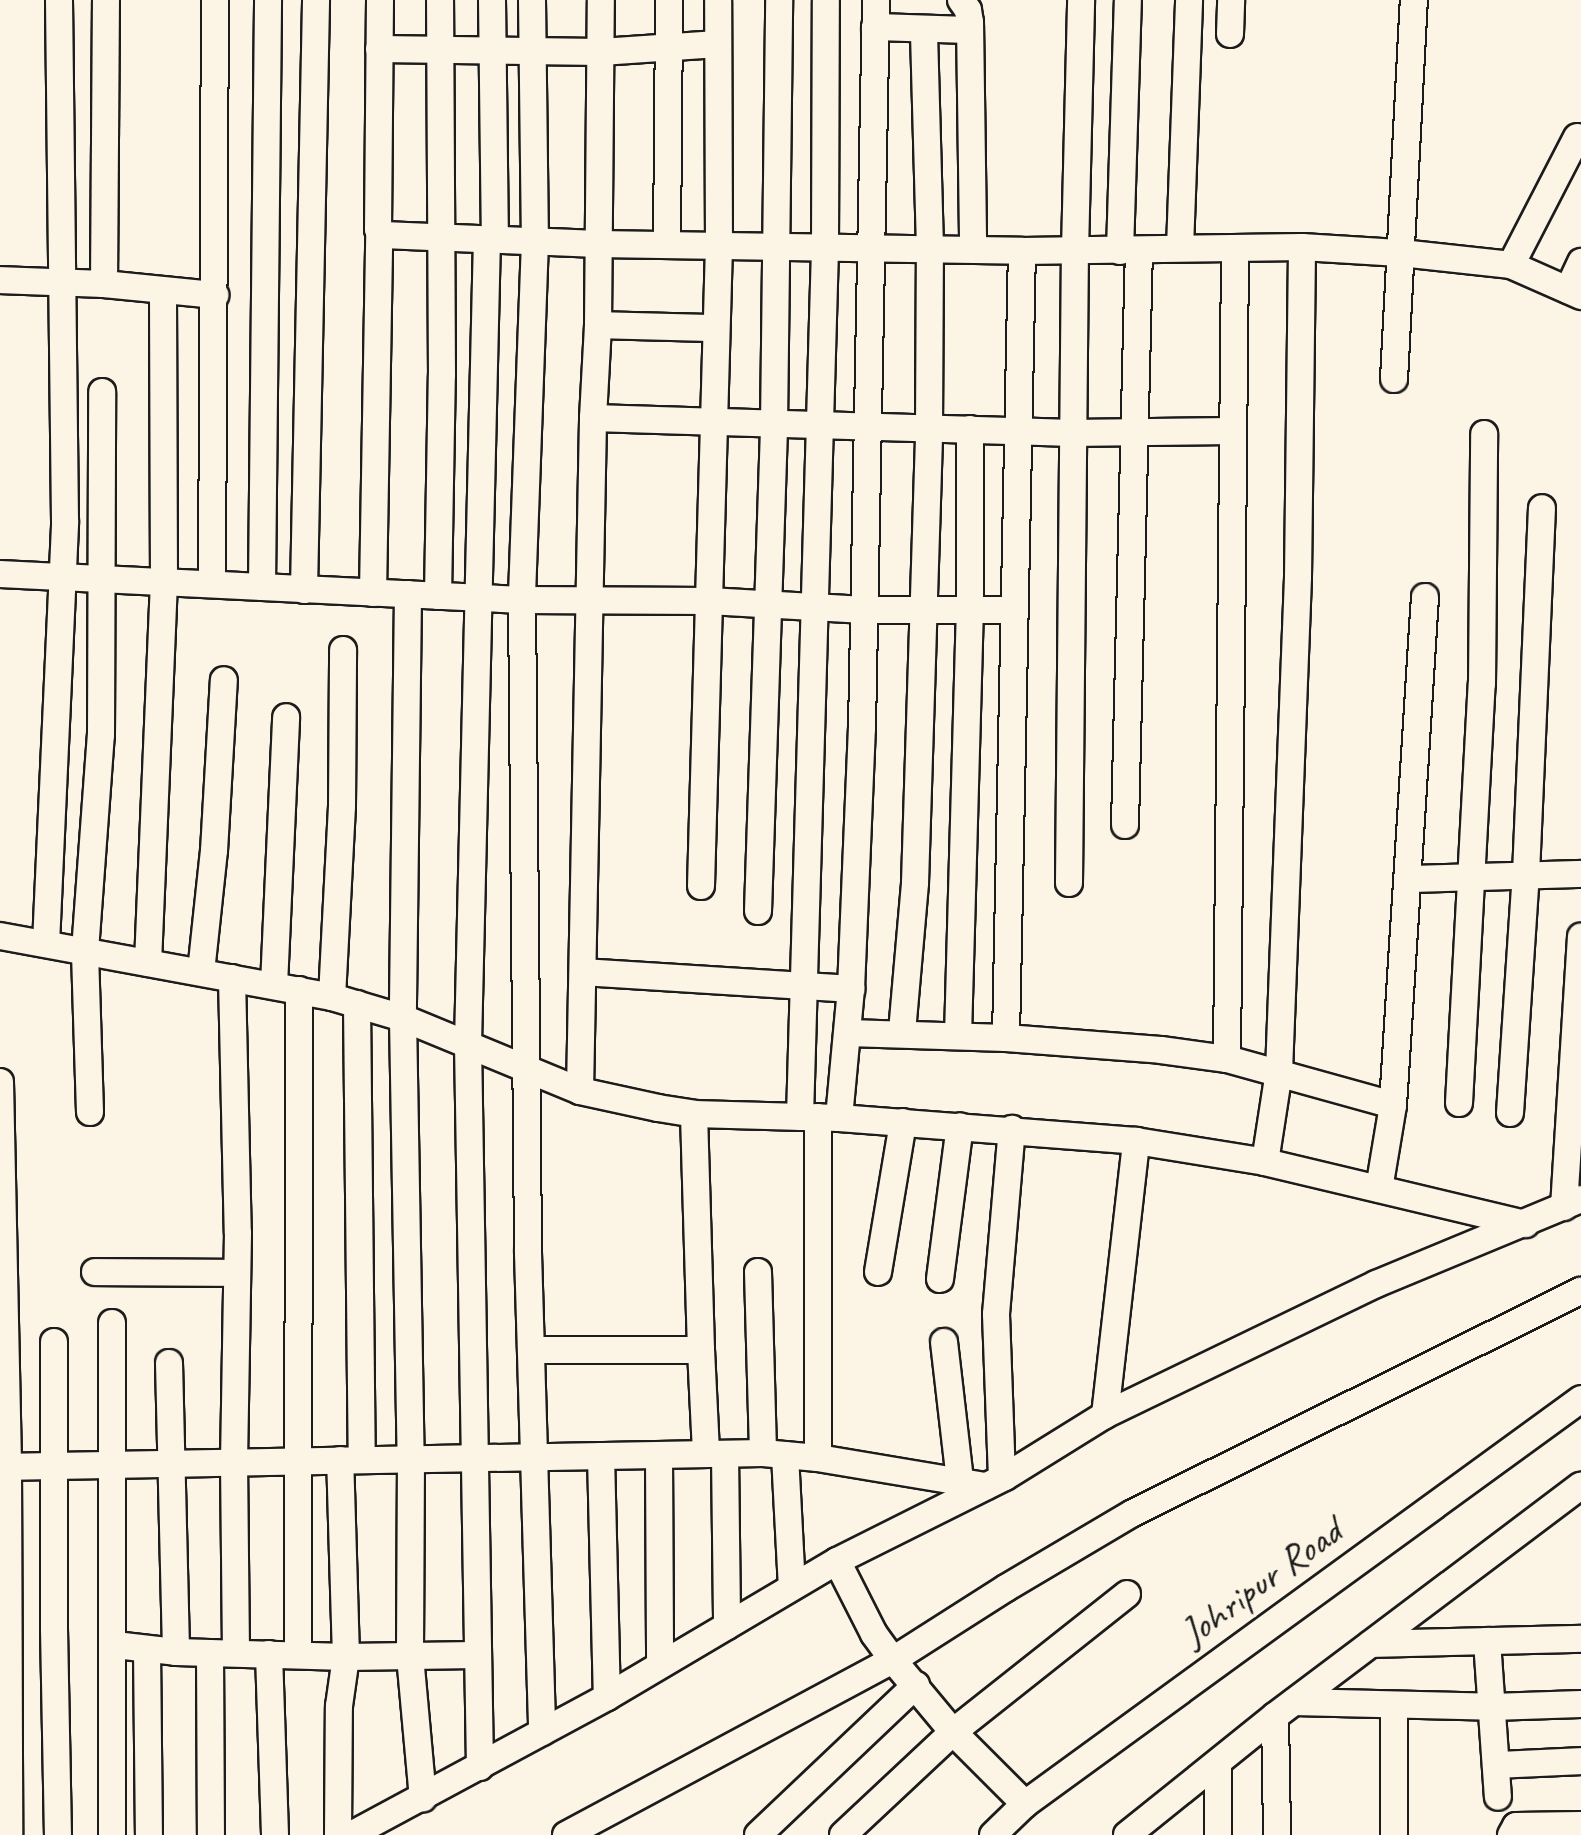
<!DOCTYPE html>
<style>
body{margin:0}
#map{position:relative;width:1581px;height:1835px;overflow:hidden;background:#fcf5e5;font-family:Caveat,sans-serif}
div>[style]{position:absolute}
.roads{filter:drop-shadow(2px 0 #1c1c1c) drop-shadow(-2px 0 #1c1c1c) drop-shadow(0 2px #1c1c1c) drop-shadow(0 -2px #1c1c1c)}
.minor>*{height:26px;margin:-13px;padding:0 13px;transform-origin:13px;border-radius:13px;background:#fcf5e5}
span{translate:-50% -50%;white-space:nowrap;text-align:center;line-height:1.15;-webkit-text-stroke:6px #fcf5e5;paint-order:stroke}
.street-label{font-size:40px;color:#1c1c1c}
</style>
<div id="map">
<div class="roads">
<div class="minor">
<div style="left:380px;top:0;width:229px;rotate:90.5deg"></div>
<div style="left:378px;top:229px;width:8px;rotate:50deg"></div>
<div style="left:383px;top:235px;width:215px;rotate:2.4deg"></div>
<div style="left:598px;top:244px;width:424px;rotate:0.9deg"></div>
<div style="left:1022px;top:251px;width:280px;rotate:-0.8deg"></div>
<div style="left:1302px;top:247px;width:99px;rotate:3.5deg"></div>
<div style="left:1401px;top:253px;width:111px;rotate:6.2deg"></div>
<div style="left:1511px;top:265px;width:77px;rotate:23.9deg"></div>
<div style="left:492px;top:0;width:240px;rotate:89.3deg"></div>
<div style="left:532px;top:0;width:241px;rotate:89.3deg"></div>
<div style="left:535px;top:241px;width:359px;rotate:92.1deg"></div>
<div style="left:522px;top:600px;width:653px;rotate:89.47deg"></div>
<div style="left:528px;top:1253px;width:479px;rotate:88.3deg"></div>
<div style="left:961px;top:0;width:12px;rotate:55deg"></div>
<div style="left:968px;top:10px;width:12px;rotate:81deg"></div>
<div style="left:970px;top:22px;width:227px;rotate:89.2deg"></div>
<div style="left:875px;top:27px;width:95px;rotate:1.8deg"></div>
<div style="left:1230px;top:34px;width:34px;rotate:-88deg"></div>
<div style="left:379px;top:49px;width:222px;rotate:0.8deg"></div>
<div style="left:601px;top:52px;width:117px;rotate:-3.9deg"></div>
<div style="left:667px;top:245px;width:245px;rotate:-89.5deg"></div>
<div style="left:1180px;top:248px;width:248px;rotate:-87.9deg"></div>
<div style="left:1120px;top:251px;width:251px;rotate:-88.2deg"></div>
<div style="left:1511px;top:265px;width:144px;rotate:-62.7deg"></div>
<div style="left:0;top:280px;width:104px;rotate:2.2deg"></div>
<div style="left:104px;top:284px;width:284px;rotate:-89.6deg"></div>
<div style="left:104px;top:284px;width:112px;rotate:5.7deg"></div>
<div style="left:1568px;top:290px;width:31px;rotate:-65deg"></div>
<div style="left:598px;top:325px;width:118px;rotate:1.5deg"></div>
<div style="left:1394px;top:379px;width:380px;rotate:-87deg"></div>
<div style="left:593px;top:418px;width:480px;rotate:1.8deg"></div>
<div style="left:1073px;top:433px;width:159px;rotate:-0.7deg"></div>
<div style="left:0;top:574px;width:523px;rotate:2.85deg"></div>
<div style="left:522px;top:600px;width:187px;rotate:0.3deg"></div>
<div style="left:709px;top:601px;width:156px;rotate:3.3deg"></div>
<div style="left:865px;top:610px;width:148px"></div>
<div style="left:212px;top:584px;width:584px;rotate:-89.71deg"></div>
<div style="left:262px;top:587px;width:587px;rotate:-89.41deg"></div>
<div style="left:304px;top:590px;width:590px;rotate:-88.83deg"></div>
<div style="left:373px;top:593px;width:360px;rotate:-89deg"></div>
<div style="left:408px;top:594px;width:424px;rotate:90.7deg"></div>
<div style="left:403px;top:1018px;width:441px;rotate:89deg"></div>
<div style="left:411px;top:1459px;width:197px;rotate:90.3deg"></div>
<div style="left:410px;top:1656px;width:143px;rotate:84.8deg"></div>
<div style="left:438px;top:596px;width:221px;rotate:-89deg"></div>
<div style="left:442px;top:375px;width:375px;rotate:-90.3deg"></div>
<div style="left:1125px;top:825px;width:575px;rotate:-88.61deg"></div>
<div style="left:1409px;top:879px;width:172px;rotate:-1.7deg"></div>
<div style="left:1069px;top:883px;width:632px;rotate:-89.46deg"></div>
<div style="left:1075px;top:251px;width:251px;rotate:-88.6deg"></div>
<div style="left:701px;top:886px;width:640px;rotate:-88.39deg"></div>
<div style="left:719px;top:246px;width:246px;rotate:-90.2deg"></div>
<div style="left:758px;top:911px;width:485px;rotate:-88.1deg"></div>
<div style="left:774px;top:426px;width:426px;rotate:-89.3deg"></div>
<div style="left:0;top:936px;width:338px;rotate:10.4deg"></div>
<div style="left:332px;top:997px;width:74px;rotate:16.5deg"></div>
<div style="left:403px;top:1018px;width:191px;rotate:22.4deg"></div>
<div style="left:580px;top:1091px;width:80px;rotate:12.3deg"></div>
<div style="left:658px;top:1108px;width:36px;rotate:9deg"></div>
<div style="left:694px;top:1114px;width:145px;rotate:1.6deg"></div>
<div style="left:839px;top:1118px;width:298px;rotate:4.4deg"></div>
<div style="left:1136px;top:1141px;width:131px;rotate:9.2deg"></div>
<div style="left:1265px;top:1162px;width:268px;rotate:13.4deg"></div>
<div style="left:46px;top:944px;width:423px;rotate:-87.4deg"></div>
<div style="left:65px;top:521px;width:521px;rotate:-90.66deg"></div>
<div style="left:148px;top:963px;width:381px;rotate:-87.6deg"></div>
<div style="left:164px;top:582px;width:291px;rotate:-90.2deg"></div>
<div style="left:201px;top:972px;width:122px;rotate:-83.9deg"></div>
<div style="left:214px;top:851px;width:171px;rotate:-86.7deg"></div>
<div style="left:583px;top:972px;width:269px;rotate:3.6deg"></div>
<div style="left:232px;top:978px;width:255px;rotate:88.7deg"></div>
<div style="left:238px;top:1233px;width:228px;rotate:91deg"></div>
<div style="left:234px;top:1461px;width:192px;rotate:89.4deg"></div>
<div style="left:274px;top:985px;width:268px;rotate:-87.4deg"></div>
<div style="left:332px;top:997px;width:191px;rotate:-87deg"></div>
<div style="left:342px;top:806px;width:156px;rotate:-89.6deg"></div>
<div style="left:357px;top:1004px;width:455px;rotate:89.4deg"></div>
<div style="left:902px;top:1032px;width:150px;rotate:-85deg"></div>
<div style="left:915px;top:883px;width:454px;rotate:-88.2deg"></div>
<div style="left:929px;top:429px;width:181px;rotate:-89.7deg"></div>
<div style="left:930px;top:248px;width:219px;rotate:-91.6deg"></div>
<div style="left:848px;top:1033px;width:158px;rotate:1.8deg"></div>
<div style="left:1006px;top:1038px;width:155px;rotate:4.4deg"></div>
<div style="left:1161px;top:1050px;width:67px;rotate:7.8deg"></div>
<div style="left:1227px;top:1059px;width:172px;rotate:15.5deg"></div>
<div style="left:958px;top:1036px;width:424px;rotate:-88.4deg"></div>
<div style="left:970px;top:612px;width:183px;rotate:-90deg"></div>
<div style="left:1006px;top:1038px;width:787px;rotate:-88.84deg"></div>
<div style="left:1227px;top:1059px;width:809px;rotate:-89.43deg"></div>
<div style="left:0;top:1082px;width:385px;rotate:88.8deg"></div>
<div style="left:8px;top:1467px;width:368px;rotate:89.8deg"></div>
<div style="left:580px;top:1091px;width:673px;rotate:-88.89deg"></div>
<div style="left:593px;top:418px;width:93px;rotate:-86.9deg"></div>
<div style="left:598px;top:325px;width:325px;rotate:-89.5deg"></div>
<div style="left:1459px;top:1103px;width:420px;rotate:-86.9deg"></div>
<div style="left:1482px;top:684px;width:250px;rotate:-89.5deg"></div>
<div style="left:90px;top:1112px;width:161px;rotate:-91.8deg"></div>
<div style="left:85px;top:951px;width:217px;rotate:-85.8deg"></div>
<div style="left:101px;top:735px;width:343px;rotate:-89.8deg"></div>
<div style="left:1510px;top:1113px;width:240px;rotate:-86.2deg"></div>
<div style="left:1526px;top:874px;width:366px;rotate:-87.5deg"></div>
<div style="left:694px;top:1114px;width:236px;rotate:88.3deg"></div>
<div style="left:800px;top:1117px;width:870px;rotate:-88.35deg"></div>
<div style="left:825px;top:247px;width:247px;rotate:-89.8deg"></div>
<div style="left:818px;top:1117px;width:341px;rotate:90deg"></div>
<div style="left:839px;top:1118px;width:130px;rotate:-84.7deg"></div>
<div style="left:851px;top:989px;width:261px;rotate:-87.6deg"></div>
<div style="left:862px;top:728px;width:728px;rotate:-88.9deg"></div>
<div style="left:1265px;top:1162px;width:91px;rotate:-81.2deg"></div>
<div style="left:1279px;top:1072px;width:495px;rotate:-87.8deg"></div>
<div style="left:1298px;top:577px;width:330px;rotate:-89.3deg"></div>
<div style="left:1379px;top:1189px;width:85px;rotate:-80.5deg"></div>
<div style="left:1393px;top:1105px;width:509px;rotate:-86.4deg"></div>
<div style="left:1564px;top:1207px;width:271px;rotate:-86.4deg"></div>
<div style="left:95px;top:1272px;width:142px;rotate:0.4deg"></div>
<div style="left:758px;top:1272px;width:181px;rotate:88.4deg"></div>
<div style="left:878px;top:1272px;width:152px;rotate:-80.5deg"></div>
<div style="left:940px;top:1279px;width:154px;rotate:-82.6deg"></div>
<div style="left:54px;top:1342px;width:287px;rotate:90deg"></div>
<div style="left:54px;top:1629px;width:206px;rotate:88.9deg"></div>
<div style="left:944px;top:1342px;width:139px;rotate:83.4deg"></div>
<div style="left:531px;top:1350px;width:170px"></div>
<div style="left:701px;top:1350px;width:104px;rotate:87.2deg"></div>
<div style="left:169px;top:1363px;width:289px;rotate:88.6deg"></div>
<div style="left:1105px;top:1415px;width:276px;rotate:-83.5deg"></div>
<div style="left:725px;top:1454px;width:172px;rotate:89.3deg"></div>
<div style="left:785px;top:1455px;width:132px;rotate:87deg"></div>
<div style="left:601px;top:1456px;width:241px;rotate:88.6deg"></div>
<div style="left:659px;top:1456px;width:208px;rotate:89.7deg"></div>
<div style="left:0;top:1467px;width:763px;rotate:-1.05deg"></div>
<div style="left:763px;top:1453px;width:55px;rotate:5.2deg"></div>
<div style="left:818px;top:1458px;width:170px;rotate:9.5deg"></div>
<div style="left:1002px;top:1478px;width:164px;rotate:-92.1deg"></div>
<div style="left:996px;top:1314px;width:186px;rotate:-85.1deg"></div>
<div style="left:837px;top:1561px;width:82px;rotate:63.1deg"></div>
<div style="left:874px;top:1634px;width:32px;rotate:54deg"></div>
<div style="left:893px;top:1660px;width:94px;rotate:50.2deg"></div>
<div style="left:953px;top:1732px;width:102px;rotate:45deg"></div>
<div style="left:1487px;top:1641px;width:156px;rotate:86deg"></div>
<div style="left:1371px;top:1644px;width:210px;rotate:-1.4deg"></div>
<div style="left:115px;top:1645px;width:61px;rotate:6.5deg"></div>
<div style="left:176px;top:1652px;width:170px;rotate:1.7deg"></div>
<div style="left:346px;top:1657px;width:130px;rotate:-0.9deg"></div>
<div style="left:147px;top:1650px;width:185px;rotate:89.4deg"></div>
<div style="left:210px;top:1653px;width:182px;rotate:89.7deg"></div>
<div style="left:298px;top:1653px;width:663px;rotate:-89.91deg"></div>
<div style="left:269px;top:1654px;width:181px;rotate:88.1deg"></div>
<div style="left:1294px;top:1702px;width:198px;rotate:1.4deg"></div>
<div style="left:1492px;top:1707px;width:89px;rotate:-1.9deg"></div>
<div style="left:1275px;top:1716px;width:119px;rotate:89deg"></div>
<div style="left:1497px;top:1765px;width:84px;rotate:-2.7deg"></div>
<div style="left:480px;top:1767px;width:723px;rotate:-90.95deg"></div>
<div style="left:468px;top:1044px;width:804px;rotate:-88.65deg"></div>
<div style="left:112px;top:1835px;width:512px;rotate:-90deg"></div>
<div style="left:338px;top:1835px;width:129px;rotate:-89.6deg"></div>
<div style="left:339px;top:1706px;width:49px;rotate:-81.9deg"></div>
<div style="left:346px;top:1657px;width:197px;rotate:-91.7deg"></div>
<div style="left:351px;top:1835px;width:291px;rotate:-28.3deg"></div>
<div style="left:607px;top:1697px;width:267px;rotate:-30.6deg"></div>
<div style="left:837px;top:1561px;width:188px;rotate:-26.6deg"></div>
<div style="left:1005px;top:1477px;width:118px;rotate:-31.8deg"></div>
<div style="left:1105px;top:1415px;width:301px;rotate:-25.8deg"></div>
<div style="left:1376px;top:1284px;width:222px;rotate:-22.5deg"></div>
<div style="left:566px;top:1835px;width:371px;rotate:-28.2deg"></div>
<div style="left:893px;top:1660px;width:134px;rotate:-32.5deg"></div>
<div style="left:1006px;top:1588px;width:147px;rotate:-30.6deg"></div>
<div style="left:1133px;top:1513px;width:500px;rotate:-26.4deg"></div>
<div style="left:758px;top:1835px;width:218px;rotate:-43.5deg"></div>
<div style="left:843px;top:1835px;width:151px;rotate:-43.1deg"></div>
<div style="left:953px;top:1732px;width:222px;rotate:-38.4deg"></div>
<div style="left:993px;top:1835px;width:45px;rotate:-44.1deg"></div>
<div style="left:1025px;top:1804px;width:688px;rotate:-36.07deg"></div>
<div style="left:1127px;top:1835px;width:190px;rotate:-38.8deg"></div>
<div style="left:1275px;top:1716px;width:383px;rotate:-37deg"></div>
<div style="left:1218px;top:1835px;width:72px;rotate:-90deg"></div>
<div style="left:1394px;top:1835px;width:130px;rotate:-90deg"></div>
<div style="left:1511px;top:1835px;width:10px;rotate:-61deg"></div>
<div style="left:1516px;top:1826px;width:65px;rotate:-0.9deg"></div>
</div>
</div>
<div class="street-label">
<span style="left:1261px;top:1582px;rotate:-36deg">Johripur Road</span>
</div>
</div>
